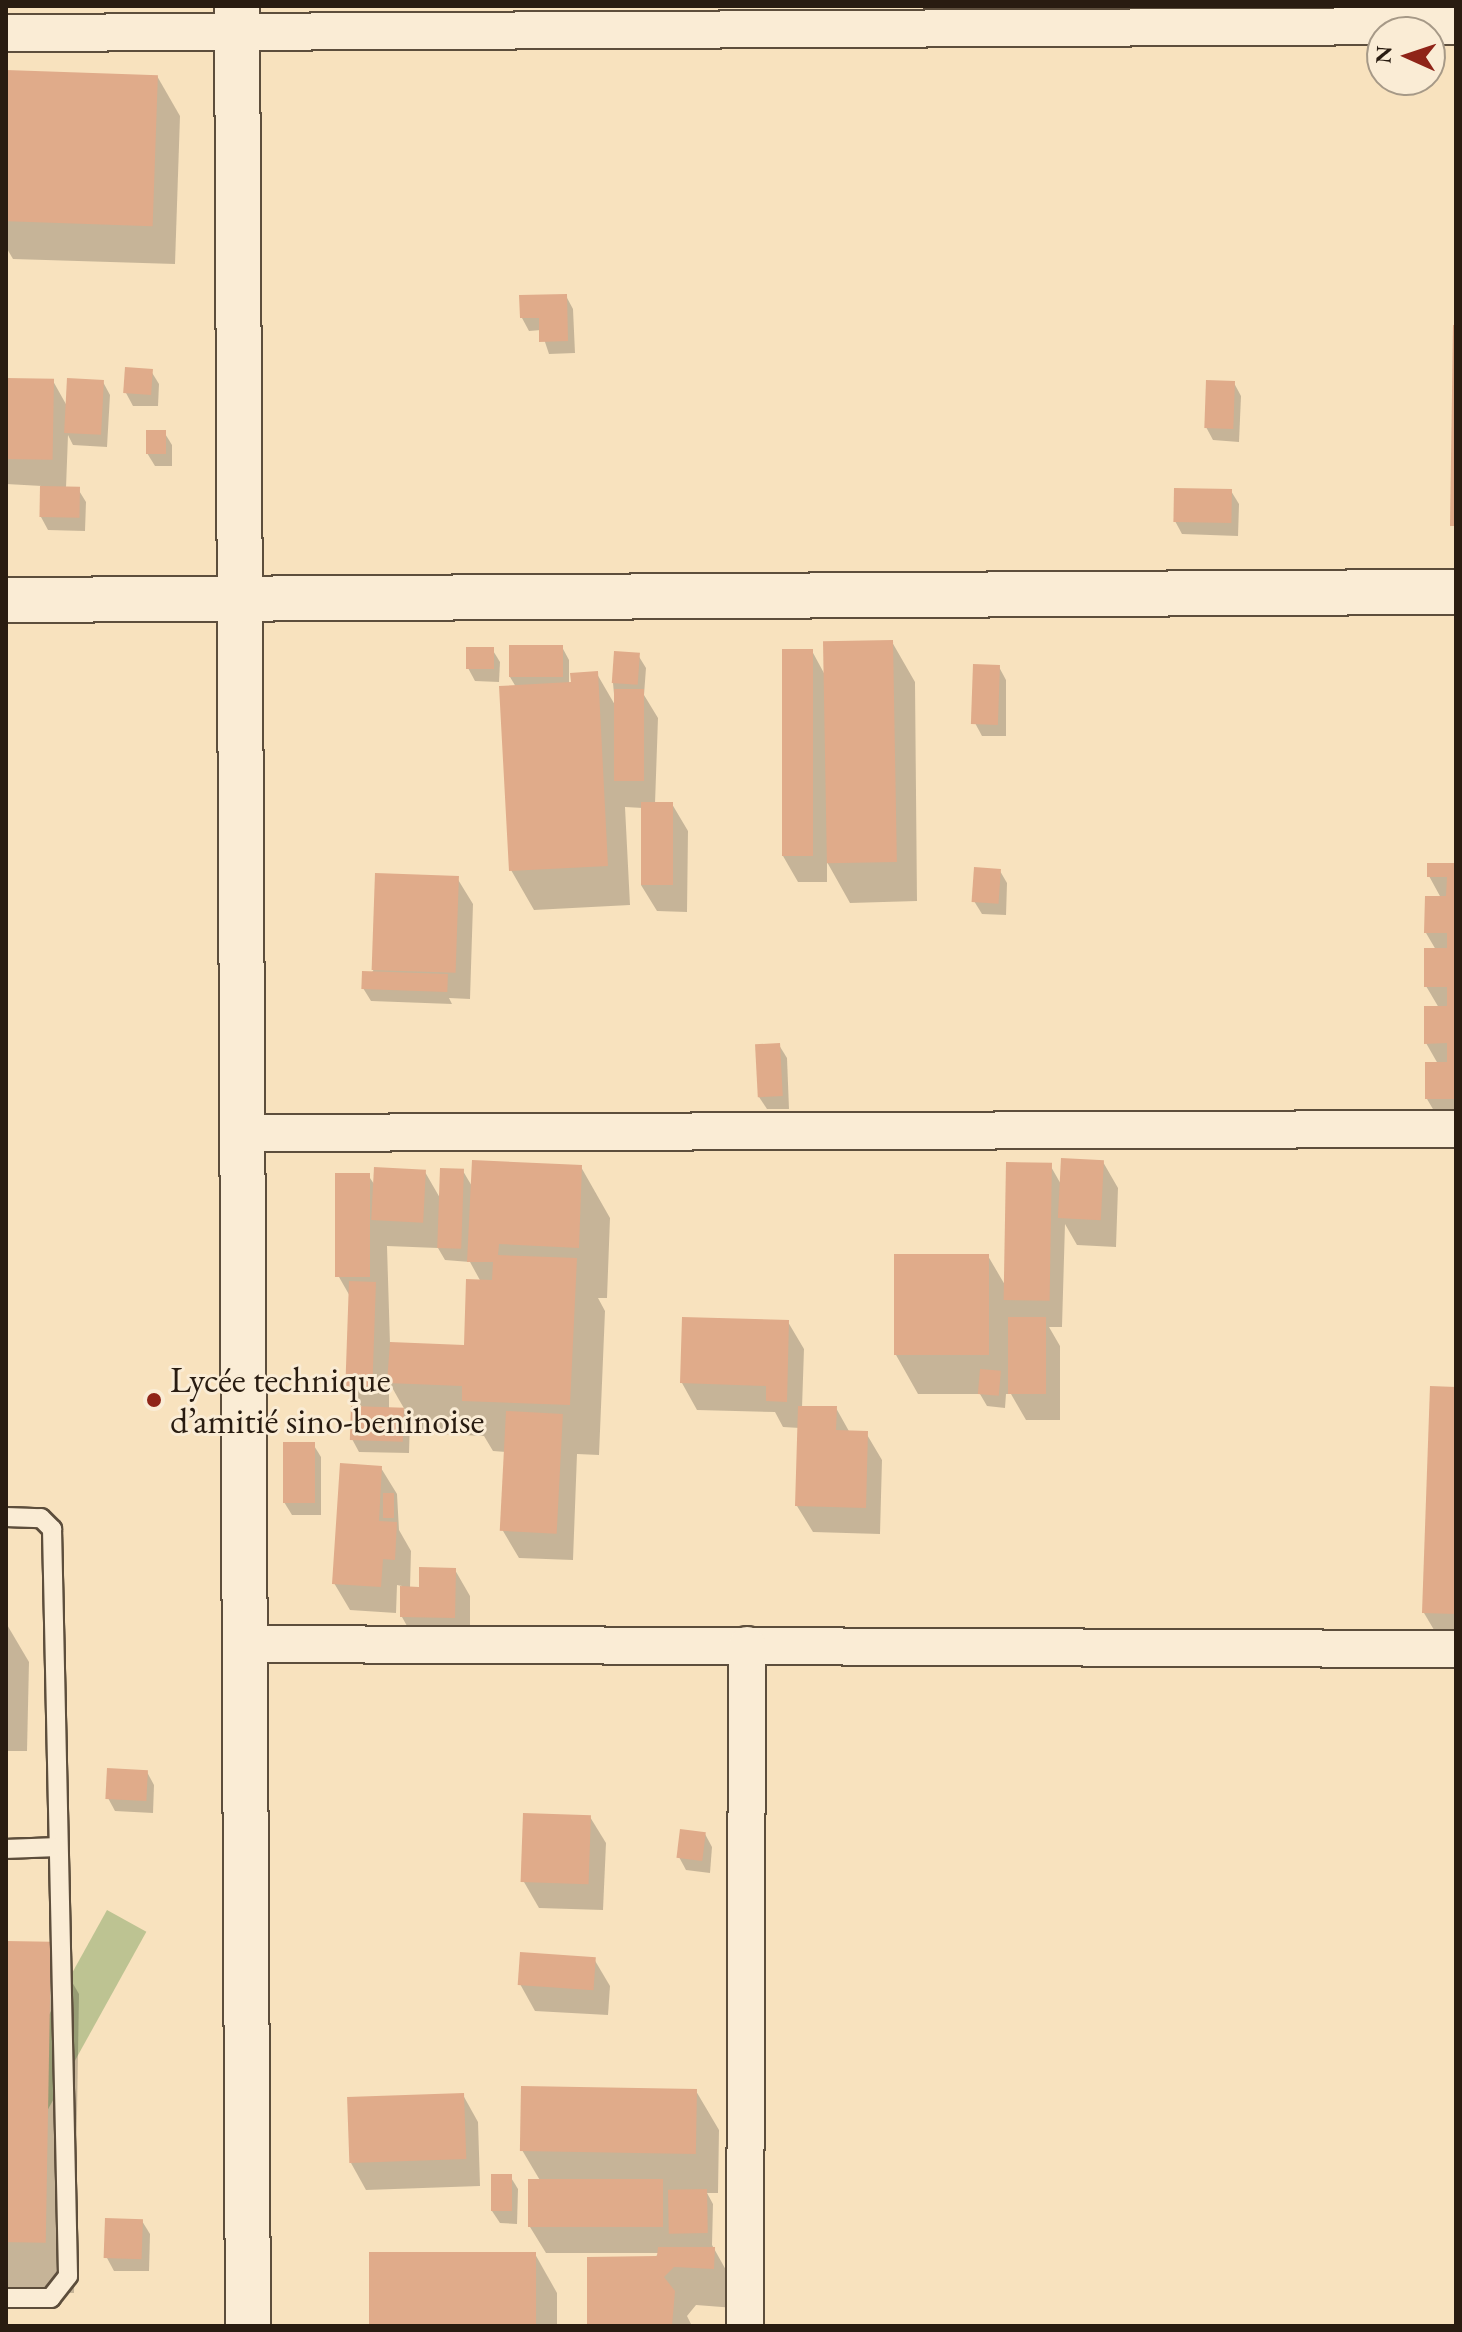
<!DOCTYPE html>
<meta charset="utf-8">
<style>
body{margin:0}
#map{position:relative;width:1462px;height:2332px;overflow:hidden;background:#f8e2be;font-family:"EB Garamond",serif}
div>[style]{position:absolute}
.green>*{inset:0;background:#bdc392;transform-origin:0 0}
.shadow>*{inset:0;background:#0003}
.building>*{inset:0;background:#e0ab8a;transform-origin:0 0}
.roads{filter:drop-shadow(2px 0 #5d4e3c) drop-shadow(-2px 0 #5d4e3c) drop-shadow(0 2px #5d4e3c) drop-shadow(0 -2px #5d4e3c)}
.service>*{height:18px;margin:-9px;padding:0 9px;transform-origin:9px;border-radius:9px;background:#faecd5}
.minor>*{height:36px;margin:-18px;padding:0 18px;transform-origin:18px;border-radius:18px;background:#faecd5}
.tertiary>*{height:44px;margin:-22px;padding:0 22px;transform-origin:22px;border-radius:22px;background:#faecd5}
.dots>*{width:22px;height:22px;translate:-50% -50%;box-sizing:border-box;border:4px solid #faecd5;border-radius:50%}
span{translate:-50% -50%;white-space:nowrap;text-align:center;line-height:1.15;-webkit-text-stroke:6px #faecd5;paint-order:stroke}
.poi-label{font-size:36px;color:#291c11}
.left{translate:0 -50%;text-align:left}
.frame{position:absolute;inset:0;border:8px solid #291c11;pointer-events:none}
.north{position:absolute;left:1366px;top:16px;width:80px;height:80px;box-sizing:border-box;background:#faecd5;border:2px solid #a69987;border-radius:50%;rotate:273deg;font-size:22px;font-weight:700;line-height:32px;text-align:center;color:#291c11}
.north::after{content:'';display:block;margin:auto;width:28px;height:36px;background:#8f2418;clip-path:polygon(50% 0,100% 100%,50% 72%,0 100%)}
</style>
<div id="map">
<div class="green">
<div style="left:107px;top:1910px;width:45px;height:290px;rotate:29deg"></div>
</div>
<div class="shadow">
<div style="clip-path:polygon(6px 72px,157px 76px,180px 116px,175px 264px,13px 259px,6px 247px)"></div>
<div style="clip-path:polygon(566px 296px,573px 309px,575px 353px,549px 354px,541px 330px,529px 331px,522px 318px)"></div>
<div style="clip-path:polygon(151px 371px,159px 384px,158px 406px,133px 406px,126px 393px)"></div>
<div style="clip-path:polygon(6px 380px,53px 381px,67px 406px,103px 382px,110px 395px,107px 447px,73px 445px,68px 435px,66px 488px,78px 489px,86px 502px,85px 531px,48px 530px,41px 517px,42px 486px,6px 484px)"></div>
<div style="clip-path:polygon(1234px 383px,1241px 396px,1239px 442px,1213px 440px,1206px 427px)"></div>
<div style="clip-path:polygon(164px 432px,172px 445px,172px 466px,155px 466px,147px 453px)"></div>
<div style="clip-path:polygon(1231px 491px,1239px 504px,1238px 536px,1182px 534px,1175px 521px)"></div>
<div style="clip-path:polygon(892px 642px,915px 682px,917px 901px,850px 903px,827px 862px,827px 882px,798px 882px,783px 856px,812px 651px,825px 675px)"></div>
<div style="clip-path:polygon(562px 647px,569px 660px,569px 684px,597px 674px,615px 705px,613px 683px,638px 655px,646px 668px,644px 695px,658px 718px,655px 804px,672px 804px,688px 831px,687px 912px,657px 911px,641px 885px,643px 808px,625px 807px,630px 905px,534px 910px,511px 870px,516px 687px,510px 677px)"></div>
<div style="clip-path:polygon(492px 649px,500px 662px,499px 682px,475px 681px,468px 668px)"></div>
<div style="clip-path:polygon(999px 667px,1006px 680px,1006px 736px,982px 736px,975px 723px)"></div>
<div style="clip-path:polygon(1456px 865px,1456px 1138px,1450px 1138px,1427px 1099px,1438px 1064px,1426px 1043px,1439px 1008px,1426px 986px,1436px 950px,1426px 933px,1441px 898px,1429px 876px)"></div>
<div style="clip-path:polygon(1000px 871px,1007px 883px,1006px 915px,982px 914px,974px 901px)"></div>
<div style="clip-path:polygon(457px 878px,473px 904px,470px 999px,449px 998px,452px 1004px,371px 1001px,363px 988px,374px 969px)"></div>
<div style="clip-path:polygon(779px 1045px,787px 1058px,789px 1109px,767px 1109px,759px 1097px)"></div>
<div style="clip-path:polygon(1103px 1162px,1118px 1188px,1116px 1247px,1077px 1245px,1065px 1224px,1062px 1327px,1049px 1327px,1060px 1346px,1060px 1420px,1026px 1420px,1011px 1394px,1006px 1394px,1005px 1408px,987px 1406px,980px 1394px,918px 1394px,896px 1355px,988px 1256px,1005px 1285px,1050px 1165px,1062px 1186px)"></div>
<div style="clip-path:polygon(evenodd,581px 1167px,610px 1218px,607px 1298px,598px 1298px,605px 1311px,599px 1455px,577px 1454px,573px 1560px,519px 1558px,503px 1531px,506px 1452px,493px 1451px,484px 1436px,419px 1433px,410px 1419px,409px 1453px,359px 1452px,352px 1439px,363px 1409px,349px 1386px,351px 1298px,339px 1277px,368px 1175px,376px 1187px,425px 1172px,440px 1198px,463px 1171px,473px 1188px,581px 1167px,387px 1246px,438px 1248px,445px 1260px,470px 1262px,481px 1282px,466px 1347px,390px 1344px,387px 1246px,581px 1167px,389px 1382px,398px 1398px,405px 1410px,389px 1409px,389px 1382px)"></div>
<div style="clip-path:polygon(788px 1322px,804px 1349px,802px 1408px,836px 1408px,850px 1433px,866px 1433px,882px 1460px,880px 1534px,813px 1532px,797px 1506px,800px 1428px,783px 1427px,775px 1412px,697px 1410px,682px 1383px)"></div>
<div style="clip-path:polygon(1456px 1389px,1456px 1652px,1447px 1652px,1424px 1613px)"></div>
<div style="clip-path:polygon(313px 1444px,321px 1457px,321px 1515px,292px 1515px,284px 1502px)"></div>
<div style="clip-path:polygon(381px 1468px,397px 1494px,399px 1530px,411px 1551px,410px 1588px,421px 1589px,455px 1570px,470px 1596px,470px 1644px,417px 1644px,402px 1617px,402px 1586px,397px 1585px,396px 1613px,350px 1610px,334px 1583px)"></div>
<div style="clip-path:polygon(6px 1623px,29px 1662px,27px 1751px,6px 1751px)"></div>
<div style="clip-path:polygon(147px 1772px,154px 1785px,153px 1813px,115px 1811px,108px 1798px)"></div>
<div style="clip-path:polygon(590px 1817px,606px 1843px,603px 1910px,539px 1908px,524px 1882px)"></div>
<div style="clip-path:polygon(705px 1834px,712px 1847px,710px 1873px,686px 1870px,679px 1857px)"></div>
<div style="clip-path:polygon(6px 1943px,50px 1944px,79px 1994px,74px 2293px,6px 2292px)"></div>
<div style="clip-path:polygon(594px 1959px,610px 1986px,608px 2015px,535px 2011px,520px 1984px)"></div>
<div style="clip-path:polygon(696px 2091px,719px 2130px,718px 2193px,707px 2193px,713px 2204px,712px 2245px,736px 2288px,735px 2308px,696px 2305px,687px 2316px,692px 2326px,590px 2326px,659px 2253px,546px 2253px,530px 2227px,541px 2182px,522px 2150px)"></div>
<div style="clip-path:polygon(463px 2095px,478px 2122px,480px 2186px,366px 2190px,351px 2163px)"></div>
<div style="clip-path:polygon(510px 2176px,518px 2189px,517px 2224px,500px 2223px,492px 2211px)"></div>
<div style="clip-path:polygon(142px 2221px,150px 2234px,149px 2271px,114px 2271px,107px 2258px)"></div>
<div style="clip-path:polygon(535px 2254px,557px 2293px,557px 2326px,371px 2326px)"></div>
</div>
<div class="building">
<div style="left:6px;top:70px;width:152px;height:151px;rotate:2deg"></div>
<div style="clip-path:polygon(567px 294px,568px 341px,539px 342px,539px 318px,520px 318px,519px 295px)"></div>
<div style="clip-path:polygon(1453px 325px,1456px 325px,1456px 526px,1450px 526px)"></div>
<div style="left:125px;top:367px;width:28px;height:26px;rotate:4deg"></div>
<div style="left:6px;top:378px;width:48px;height:81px;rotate:1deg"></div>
<div style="left:67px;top:378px;width:37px;height:55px;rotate:3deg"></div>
<div style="left:1206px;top:380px;width:29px;height:48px;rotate:2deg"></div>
<div style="left:146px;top:430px;width:20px;height:24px"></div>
<div style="left:40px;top:486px;width:40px;height:31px;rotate:1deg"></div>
<div style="left:1174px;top:488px;width:58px;height:34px;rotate:1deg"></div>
<div style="left:893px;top:640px;width:222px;height:70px;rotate:89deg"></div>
<div style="left:509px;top:645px;width:54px;height:32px"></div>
<div style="left:466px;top:647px;width:28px;height:22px"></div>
<div style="left:782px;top:649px;width:31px;height:207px"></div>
<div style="left:614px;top:651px;width:26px;height:32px;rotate:4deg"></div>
<div style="left:973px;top:664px;width:27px;height:60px;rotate:2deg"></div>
<div style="clip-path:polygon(598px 671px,608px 866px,509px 871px,499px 686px,571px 682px,570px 673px)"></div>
<div style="left:614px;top:689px;width:30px;height:92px"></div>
<div style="left:641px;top:802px;width:32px;height:83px"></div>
<div style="clip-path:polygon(1427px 863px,1456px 863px,1456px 1099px,1425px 1099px,1425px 1062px,1447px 1062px,1447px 1043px,1424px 1044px,1424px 1006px,1447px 1006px,1447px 987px,1424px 987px,1424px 948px,1447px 948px,1447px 933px,1424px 933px,1425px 896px,1446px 896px,1447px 877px,1427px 877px)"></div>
<div style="left:974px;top:867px;width:27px;height:35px;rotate:4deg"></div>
<div style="left:375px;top:873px;width:84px;height:97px;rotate:2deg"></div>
<div style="left:362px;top:971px;width:86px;height:18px;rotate:2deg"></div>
<div style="left:780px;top:1043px;width:53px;height:25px;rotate:87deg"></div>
<div style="left:1061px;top:1158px;width:43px;height:60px;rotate:3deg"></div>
<div style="clip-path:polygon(472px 1160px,582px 1165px,579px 1248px,499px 1244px,498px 1255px,577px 1258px,570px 1405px,462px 1401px,462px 1386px,387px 1383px,390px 1342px,464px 1345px,466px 1279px,492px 1280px,493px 1262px,467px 1262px)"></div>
<div style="left:1006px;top:1162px;width:46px;height:138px;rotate:1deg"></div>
<div style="left:374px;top:1167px;width:52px;height:53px;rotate:3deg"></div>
<div style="left:440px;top:1168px;width:24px;height:80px;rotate:2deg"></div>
<div style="left:335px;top:1173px;width:35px;height:104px"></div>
<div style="left:894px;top:1254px;width:95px;height:101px"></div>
<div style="left:349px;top:1281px;width:27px;height:105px;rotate:2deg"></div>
<div style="clip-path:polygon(682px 1317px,789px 1320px,787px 1402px,766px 1401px,766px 1386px,680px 1383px)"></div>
<div style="left:1008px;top:1317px;width:38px;height:77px"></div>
<div style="left:980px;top:1369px;width:21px;height:25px;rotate:5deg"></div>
<div style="clip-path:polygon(1430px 1386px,1456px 1387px,1456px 1614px,1422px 1613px)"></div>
<div style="left:351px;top:1406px;width:53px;height:34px;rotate:2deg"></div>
<div style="clip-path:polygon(798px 1406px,837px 1406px,836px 1430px,868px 1431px,866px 1508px,795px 1506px)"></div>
<div style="left:506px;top:1411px;width:57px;height:120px;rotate:3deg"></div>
<div style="left:283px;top:1442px;width:32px;height:61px"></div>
<div style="clip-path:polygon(340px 1463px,382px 1466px,379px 1521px,397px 1522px,395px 1560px,383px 1559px,381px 1587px,332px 1584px)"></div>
<div style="left:383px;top:1493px;width:11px;height:25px"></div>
<div style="clip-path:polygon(419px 1567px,456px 1568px,455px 1618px,400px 1617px,400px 1586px,419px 1587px)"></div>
<div style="left:107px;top:1768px;width:41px;height:31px;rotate:3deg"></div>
<div style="left:523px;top:1813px;width:68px;height:69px;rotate:2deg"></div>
<div style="left:680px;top:1829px;width:26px;height:29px;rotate:7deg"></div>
<div style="left:6px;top:1941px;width:45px;height:301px;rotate:1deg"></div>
<div style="left:520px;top:1952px;width:76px;height:33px;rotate:4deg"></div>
<div style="left:521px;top:2086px;width:176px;height:65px;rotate:1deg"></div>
<div style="left:464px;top:2093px;width:66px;height:117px;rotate:88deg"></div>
<div style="left:491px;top:2174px;width:21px;height:37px"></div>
<div style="left:663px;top:2179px;width:48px;height:135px;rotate:90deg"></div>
<div style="left:707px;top:2189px;width:44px;height:39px;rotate:89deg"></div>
<div style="left:105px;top:2218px;width:38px;height:40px;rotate:2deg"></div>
<div style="clip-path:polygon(658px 2247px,715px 2247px,714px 2269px,674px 2267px,664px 2277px,675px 2291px,672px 2326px,587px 2326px,587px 2257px,657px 2256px)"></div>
<div style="left:369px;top:2252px;width:167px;height:74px"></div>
</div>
<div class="roads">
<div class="service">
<div style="left:6px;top:1517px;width:35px;rotate:2deg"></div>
<div style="left:41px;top:1518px;width:16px;rotate:45deg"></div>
<div style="left:52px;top:1529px;width:747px;rotate:88.77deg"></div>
<div style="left:68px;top:2276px;width:28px;rotate:128deg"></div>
<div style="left:51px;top:2298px;width:45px;rotate:180deg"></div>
<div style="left:6px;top:1849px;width:50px;rotate:-2.3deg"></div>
</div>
<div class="minor">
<div style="left:6px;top:33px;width:1450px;rotate:-0.28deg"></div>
<div style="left:242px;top:1133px;width:1214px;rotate:-0.19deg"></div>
<div style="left:245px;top:1644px;width:1211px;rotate:0.24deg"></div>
<div style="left:745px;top:2326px;width:681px;rotate:-89.83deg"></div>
</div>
<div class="tertiary">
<div style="left:237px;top:6px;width:2320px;rotate:89.73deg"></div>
<div style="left:6px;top:600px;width:1450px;rotate:-0.32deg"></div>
</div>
</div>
<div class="dots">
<div style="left:154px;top:1400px;background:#8f2418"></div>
</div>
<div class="poi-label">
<span class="left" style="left:170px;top:1400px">Lycée technique<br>d’amitié sino-beninoise</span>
</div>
<div class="frame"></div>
<div class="north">N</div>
</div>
